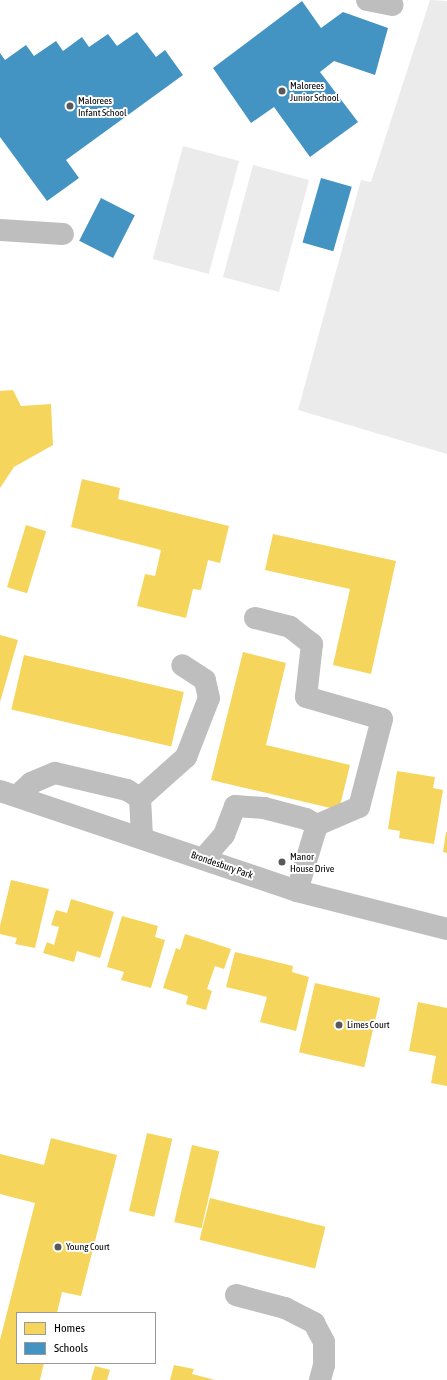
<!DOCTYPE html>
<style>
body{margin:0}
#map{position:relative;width:447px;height:1380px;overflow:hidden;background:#fff;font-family:"Asap Condensed",sans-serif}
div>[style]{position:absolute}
.green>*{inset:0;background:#ebebeb;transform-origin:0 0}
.homes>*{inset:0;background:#f6d55c;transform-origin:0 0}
.schools>*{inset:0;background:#4393c3;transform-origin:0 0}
.minor>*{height:22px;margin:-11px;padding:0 11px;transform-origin:11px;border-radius:11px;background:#bebebe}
.dots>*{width:11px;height:11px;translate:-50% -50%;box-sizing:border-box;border:2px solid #fff;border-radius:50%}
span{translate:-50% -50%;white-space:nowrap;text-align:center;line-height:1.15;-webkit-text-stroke:4px #fff;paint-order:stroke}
.poi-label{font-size:10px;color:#000}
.left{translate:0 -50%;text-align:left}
.street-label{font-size:10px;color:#000}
.legend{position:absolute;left:16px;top:1312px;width:140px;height:52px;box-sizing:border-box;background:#fff;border:1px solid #999;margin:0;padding:5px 7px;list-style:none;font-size:12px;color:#000}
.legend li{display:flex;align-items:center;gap:8px;height:20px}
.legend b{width:20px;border:1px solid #999}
</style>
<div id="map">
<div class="green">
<div style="clip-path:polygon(430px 0,447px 1px,447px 454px,298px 410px,361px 180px,371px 182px)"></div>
<div style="left:183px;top:146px;width:58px;height:117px;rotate:15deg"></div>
<div style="left:253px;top:165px;width:58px;height:116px;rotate:15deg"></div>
</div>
<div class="homes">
<div style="clip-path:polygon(13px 390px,21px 406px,51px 404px,53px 445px,14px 467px,0 488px,0 391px)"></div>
<div style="clip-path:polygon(82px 479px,120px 488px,118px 499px,229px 526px,220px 563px,208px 560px,201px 590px,193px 589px,186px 618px,137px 606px,145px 574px,155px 576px,161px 550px,71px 527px)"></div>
<div style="left:26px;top:525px;width:21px;height:65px;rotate:17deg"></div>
<div style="clip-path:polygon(273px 534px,396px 561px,371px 674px,333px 665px,350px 589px,265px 570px)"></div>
<div style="clip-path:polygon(0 635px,18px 640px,0 702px)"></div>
<div style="clip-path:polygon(243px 652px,286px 663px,266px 745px,350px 765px,339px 810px,211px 780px)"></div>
<div style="left:24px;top:655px;width:164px;height:56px;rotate:13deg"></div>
<div style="clip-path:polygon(397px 771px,435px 777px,433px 788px,443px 790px,434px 844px,399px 838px,400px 831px,388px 829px)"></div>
<div style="clip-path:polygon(446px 832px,447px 832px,447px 853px,443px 852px)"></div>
<div style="clip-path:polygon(11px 880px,49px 889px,35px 948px,15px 944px,17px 938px,0 934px,0 926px)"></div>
<div style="clip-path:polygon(71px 899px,114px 912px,100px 958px,77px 951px,74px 962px,43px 953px,47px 942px,54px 945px,59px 927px,51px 925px,56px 910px,67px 913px)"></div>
<div style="clip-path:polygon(122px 916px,158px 926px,155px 937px,165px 940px,151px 988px,121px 980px,124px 972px,107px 967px)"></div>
<div style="clip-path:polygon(185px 934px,231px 949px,224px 969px,215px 966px,207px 989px,212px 991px,206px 1010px,186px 1004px,188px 996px,163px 988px,176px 948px,180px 950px)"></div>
<div style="clip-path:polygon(235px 952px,293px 966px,292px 972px,309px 977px,296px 1031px,260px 1022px,267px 997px,226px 987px)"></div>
<div style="left:315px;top:983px;width:67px;height:71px;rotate:13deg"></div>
<div style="clip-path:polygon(418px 1002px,447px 1008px,447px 1086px,431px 1083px,436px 1056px,409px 1051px)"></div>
<div style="left:147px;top:1133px;width:26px;height:80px;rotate:13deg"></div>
<div style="clip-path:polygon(51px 1138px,117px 1155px,81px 1296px,62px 1292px,57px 1313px,17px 1313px,17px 1363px,44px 1363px,40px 1380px,0 1380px,0 1340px,35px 1203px,0 1194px,0 1154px,44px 1165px)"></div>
<div style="left:192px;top:1145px;width:28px;height:79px;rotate:13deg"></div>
<div style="left:210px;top:1198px;width:119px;height:43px;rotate:14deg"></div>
<div style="clip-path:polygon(174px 1365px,194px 1369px,192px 1374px,215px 1380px,170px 1380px)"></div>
<div style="clip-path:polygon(95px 1366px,110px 1370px,107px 1380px,91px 1380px)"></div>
</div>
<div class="schools">
<div style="clip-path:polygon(302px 1px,321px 28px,343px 12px,388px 28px,375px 75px,334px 61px,320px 72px,358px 122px,310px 157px,274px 107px,251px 123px,213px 68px)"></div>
<div style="clip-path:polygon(137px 32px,156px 57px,165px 50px,183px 75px,66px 160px,79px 178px,47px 201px,0 137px,0 53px,5px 60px,26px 45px,34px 56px,56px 41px,63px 51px,82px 37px,89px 47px,108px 34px,117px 46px)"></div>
<div style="left:321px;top:178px;width:32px;height:67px;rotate:16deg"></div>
<div style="left:101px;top:198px;width:38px;height:48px;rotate:27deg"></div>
</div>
<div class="minor">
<div style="left:367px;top:0;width:26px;rotate:11deg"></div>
<div style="left:0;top:230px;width:63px;rotate:3.6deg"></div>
<div style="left:255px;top:618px;width:36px;rotate:14deg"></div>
<div style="left:290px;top:627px;width:28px;rotate:38deg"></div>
<div style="left:312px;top:644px;width:53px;rotate:96.5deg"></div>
<div style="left:306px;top:697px;width:79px;rotate:16.1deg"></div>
<div style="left:382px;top:719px;width:91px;rotate:104.6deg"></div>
<div style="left:359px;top:807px;width:46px;rotate:156.8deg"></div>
<div style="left:317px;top:825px;width:69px;rotate:106.9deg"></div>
<div style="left:0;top:791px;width:313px;rotate:18.6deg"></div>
<div style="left:297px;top:891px;width:155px;rotate:14.2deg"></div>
<div style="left:17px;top:796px;width:19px;rotate:-43deg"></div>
<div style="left:31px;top:783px;width:26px;rotate:-23deg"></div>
<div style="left:55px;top:773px;width:74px;rotate:13.3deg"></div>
<div style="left:127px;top:790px;width:15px;rotate:32deg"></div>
<div style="left:140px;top:798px;width:62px;rotate:-41.7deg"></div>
<div style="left:186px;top:757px;width:63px;rotate:-68.7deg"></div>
<div style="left:209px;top:698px;width:18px;rotate:-103deg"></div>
<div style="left:205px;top:680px;width:27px;rotate:-147deg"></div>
<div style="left:140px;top:798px;width:39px;rotate:87deg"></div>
<div style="left:203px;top:859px;width:32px;rotate:-49deg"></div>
<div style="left:224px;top:835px;width:31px;rotate:-69deg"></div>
<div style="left:235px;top:806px;width:29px;rotate:4deg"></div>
<div style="left:264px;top:808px;width:43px;rotate:14.7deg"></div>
<div style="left:306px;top:819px;width:13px;rotate:29deg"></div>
<div style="left:236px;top:1295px;width:51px;rotate:14.9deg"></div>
<div style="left:285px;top:1308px;width:33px;rotate:27deg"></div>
<div style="left:314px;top:1323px;width:21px;rotate:62deg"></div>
<div style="left:324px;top:1342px;width:23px;rotate:90deg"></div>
<div style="left:324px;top:1365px;width:16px;rotate:105deg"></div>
</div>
<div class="dots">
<div style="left:282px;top:91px;background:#595959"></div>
<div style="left:70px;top:106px;background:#595959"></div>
<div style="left:282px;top:862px;background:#595959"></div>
<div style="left:339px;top:1025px;background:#595959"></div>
<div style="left:58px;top:1247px;background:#595959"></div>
</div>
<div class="poi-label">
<span class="left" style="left:290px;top:91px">Malorees<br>Junior School</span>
<span class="left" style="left:78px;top:106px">Malorees<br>Infant School</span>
<span class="left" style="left:290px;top:862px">Manor<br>House Drive</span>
<span class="left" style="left:347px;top:1025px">Limes Court</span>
<span class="left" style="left:66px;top:1247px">Young Court</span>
</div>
<div class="street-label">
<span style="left:222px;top:865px;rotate:19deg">Brondesbury Park</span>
</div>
<ul class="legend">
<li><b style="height:11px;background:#f6d55c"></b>Homes</li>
<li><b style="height:11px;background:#4393c3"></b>Schools</li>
</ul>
</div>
